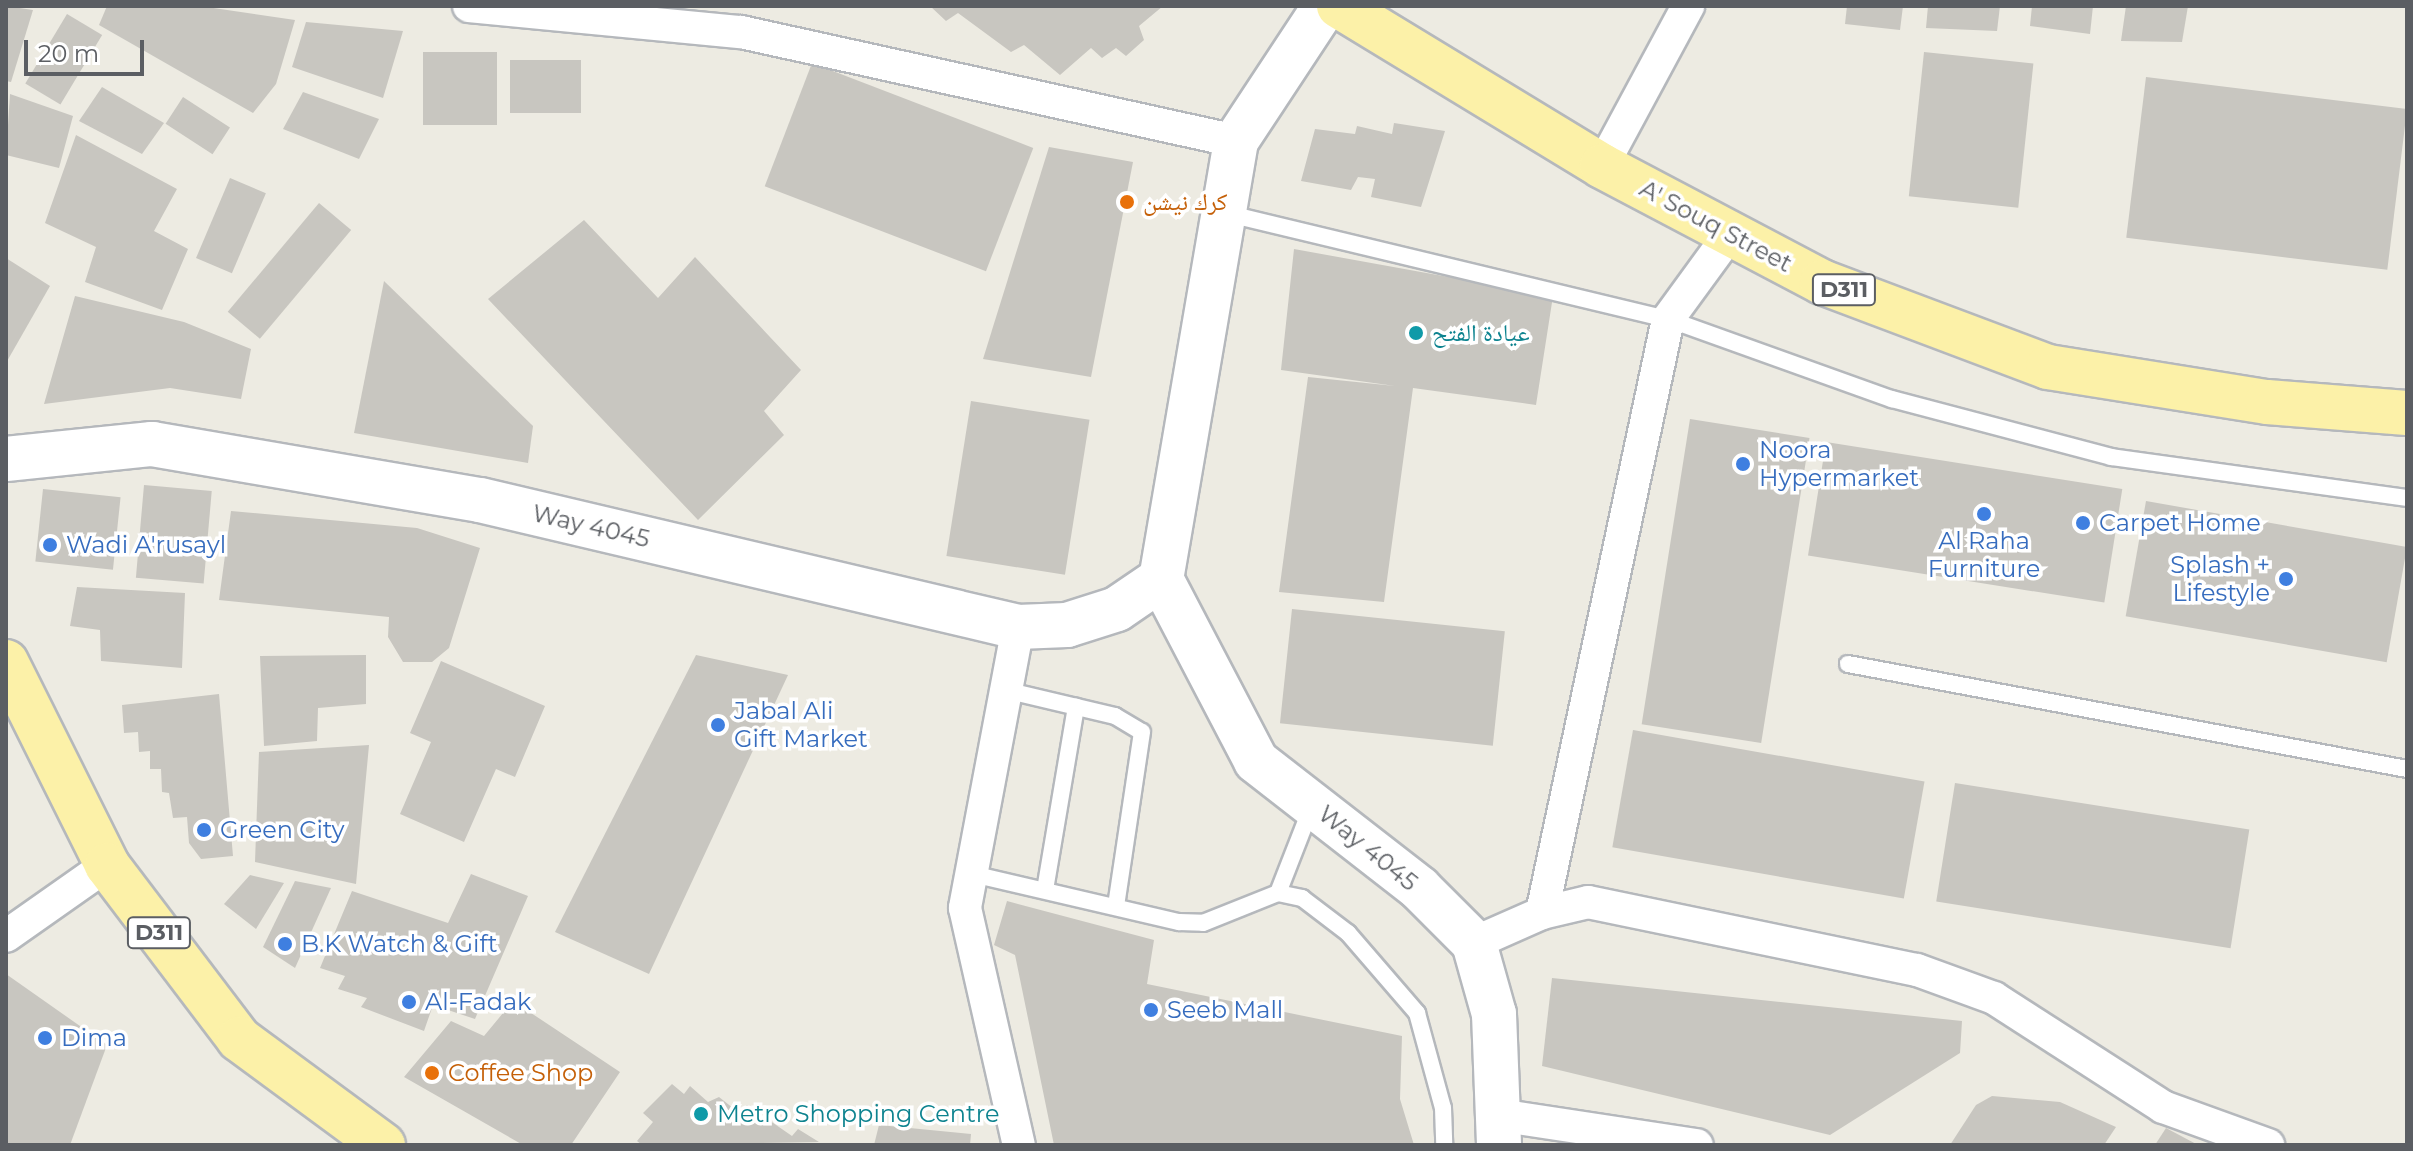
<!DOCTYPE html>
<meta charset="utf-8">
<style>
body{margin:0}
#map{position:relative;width:2413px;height:1151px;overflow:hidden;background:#edebe2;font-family:Montserrat,"Noto Naskh Arabic",sans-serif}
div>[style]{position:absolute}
.building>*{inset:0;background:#c8c6c0;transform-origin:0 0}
.roads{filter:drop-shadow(2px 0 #b5b8bc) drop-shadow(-2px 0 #b5b8bc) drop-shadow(0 2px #b5b8bc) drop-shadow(0 -2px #b5b8bc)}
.lane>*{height:16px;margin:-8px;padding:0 8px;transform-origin:8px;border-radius:8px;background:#fff}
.street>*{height:32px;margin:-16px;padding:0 16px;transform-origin:16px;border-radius:16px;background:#fff}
.secondary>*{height:44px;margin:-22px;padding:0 22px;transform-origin:22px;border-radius:22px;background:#fff}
.primary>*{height:44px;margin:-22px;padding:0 22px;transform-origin:22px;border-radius:22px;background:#fcf1a8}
.dots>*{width:22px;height:22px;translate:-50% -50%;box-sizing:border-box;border:4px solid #fff;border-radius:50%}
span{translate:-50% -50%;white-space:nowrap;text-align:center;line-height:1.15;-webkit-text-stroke:7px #fff;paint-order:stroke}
.shield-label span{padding:2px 6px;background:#fff;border:2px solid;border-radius:6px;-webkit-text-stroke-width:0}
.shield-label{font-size:22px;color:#5b5e63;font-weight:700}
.food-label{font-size:24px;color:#c56008}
.left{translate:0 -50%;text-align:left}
.street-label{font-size:24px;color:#5b5e63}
.culture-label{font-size:24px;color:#0d838f}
.shop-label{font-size:24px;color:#366cbe}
.right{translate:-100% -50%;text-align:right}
.frame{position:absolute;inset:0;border:8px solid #5b5e63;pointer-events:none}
.scale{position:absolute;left:24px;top:40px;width:120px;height:36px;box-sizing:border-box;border:4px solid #5b5e63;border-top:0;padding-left:10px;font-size:24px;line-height:28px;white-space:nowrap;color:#5b5e63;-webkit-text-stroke:6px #fff;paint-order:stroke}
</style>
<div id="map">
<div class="building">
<div style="clip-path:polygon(6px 6px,33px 10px,11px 82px,6px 81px)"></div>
<div style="clip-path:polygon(107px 6px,200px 6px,295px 20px,276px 84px,253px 113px,99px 25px)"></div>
<div style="clip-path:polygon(930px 6px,1163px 6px,1139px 26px,1144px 40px,1126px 56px,1116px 48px,1102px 58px,1091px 48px,1060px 75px,1024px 45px,1011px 52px,958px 13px,946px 21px)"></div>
<div style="clip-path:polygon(1847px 6px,1903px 6px,1900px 30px,1845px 24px)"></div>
<div style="clip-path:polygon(1928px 6px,2000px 6px,1997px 31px,1926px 28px)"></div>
<div style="clip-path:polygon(2032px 6px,2093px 6px,2090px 34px,2030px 26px)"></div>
<div style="clip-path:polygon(2126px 6px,2188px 6px,2182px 42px,2121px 41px)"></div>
<div style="left:67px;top:14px;width:41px;height:81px;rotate:31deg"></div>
<div style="clip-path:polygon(306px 22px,403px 31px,383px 98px,292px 67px)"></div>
<div style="left:497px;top:52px;width:73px;height:74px;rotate:90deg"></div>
<div style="left:1924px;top:52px;width:110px;height:145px;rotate:6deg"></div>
<div style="left:581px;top:60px;width:53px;height:71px;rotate:90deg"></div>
<div style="left:812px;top:63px;width:237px;height:132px;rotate:21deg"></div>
<div style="left:2146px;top:77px;width:263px;height:162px;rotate:7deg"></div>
<div style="clip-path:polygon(102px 87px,164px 123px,142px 154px,79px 121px)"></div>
<div style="clip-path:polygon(303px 92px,379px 119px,359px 159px,283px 129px)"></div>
<div style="clip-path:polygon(10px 94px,73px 116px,59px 168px,6px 155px)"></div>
<div style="left:183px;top:97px;width:56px;height:32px;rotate:33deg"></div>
<div style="clip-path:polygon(1394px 123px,1445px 131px,1421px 207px,1371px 197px,1375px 179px,1358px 177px,1351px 190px,1301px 181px,1315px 129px,1355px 134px,1357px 126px,1392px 134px)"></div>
<div style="clip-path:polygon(76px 135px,177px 189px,154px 231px,188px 249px,162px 310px,85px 282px,96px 247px,45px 223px)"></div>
<div style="clip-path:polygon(1049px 147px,1133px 162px,1091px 377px,983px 359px)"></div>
<div style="left:230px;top:178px;width:39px;height:87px;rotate:23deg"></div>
<div style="left:319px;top:203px;width:42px;height:142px;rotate:40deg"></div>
<div style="clip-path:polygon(584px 220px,658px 298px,695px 257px,801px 370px,764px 411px,784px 435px,698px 520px,488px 299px)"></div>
<div style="clip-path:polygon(1294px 249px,1553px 296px,1536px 405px,1413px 388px,1384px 602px,1279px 592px,1308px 377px,1395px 386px,1281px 370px)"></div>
<div style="clip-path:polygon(6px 258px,50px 286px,6px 363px)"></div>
<div style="clip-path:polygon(384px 281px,533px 426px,528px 463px,354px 433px)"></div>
<div style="clip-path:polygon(75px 296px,184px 322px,251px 349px,241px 399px,170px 388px,44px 404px)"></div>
<div style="left:971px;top:401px;width:120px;height:157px;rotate:9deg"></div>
<div style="left:1690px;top:419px;width:121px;height:309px;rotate:9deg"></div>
<div style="left:1826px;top:442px;width:300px;height:115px;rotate:9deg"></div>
<div style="left:144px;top:485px;width:68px;height:93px;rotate:5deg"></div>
<div style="left:43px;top:489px;width:78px;height:73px;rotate:6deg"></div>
<div style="left:2146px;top:501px;width:265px;height:117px;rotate:10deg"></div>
<div style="clip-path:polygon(231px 511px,417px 528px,480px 548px,449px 648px,432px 662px,403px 662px,388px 637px,389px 617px,219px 600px)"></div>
<div style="clip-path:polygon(77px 587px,185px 593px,182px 668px,101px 661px,100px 630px,70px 626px)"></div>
<div style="left:1292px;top:609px;width:214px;height:115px;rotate:6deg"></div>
<div style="clip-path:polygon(366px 655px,366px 704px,318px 708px,317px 741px,264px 746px,260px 656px)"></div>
<div style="clip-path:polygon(696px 655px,788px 675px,649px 974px,555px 932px)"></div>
<div style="clip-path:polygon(441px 661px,545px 706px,515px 777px,496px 769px,464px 842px,400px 814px,431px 742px,410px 733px)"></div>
<div style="clip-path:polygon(219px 694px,233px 856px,201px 859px,189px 843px,187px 817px,173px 818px,169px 793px,162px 792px,161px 769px,150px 769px,150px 751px,139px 752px,138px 732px,124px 733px,122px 705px)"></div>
<div style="left:1633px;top:730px;width:296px;height:119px;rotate:10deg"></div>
<div style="clip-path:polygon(369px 745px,356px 884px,255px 862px,259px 752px)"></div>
<div style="left:1955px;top:783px;width:298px;height:120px;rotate:9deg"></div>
<div style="clip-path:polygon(471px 874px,528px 896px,475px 1019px,433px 1005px,424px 1031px,361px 1007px,367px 998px,338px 989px,345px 976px,320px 968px,352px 891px,448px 923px)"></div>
<div style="clip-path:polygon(250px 875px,284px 883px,256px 929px,224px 904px)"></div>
<div style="clip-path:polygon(295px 881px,331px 888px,295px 968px,263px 947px)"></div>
<div style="clip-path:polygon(1007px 901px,1154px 940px,1147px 984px,1402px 1036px,1400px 1099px,1414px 1145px,1054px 1145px,1015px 955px,994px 945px)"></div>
<div style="clip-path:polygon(6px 974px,107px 1045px,70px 1145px,6px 1145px)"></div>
<div style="clip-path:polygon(1552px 978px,1962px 1021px,1960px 1053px,1830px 1135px,1542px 1066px)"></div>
<div style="clip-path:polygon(513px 1001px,620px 1072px,571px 1145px,523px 1145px,404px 1077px,451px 1021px,484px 1036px)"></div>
<div style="clip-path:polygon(672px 1084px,684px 1094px,690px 1086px,708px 1102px,719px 1097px,738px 1112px,747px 1105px,792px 1136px,798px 1129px,819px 1142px,642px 1145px,637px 1141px,653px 1122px,643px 1113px)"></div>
<div style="clip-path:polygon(1992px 1096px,2060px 1102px,2116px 1127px,2104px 1145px,1950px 1145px,1976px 1105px)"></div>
<div style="clip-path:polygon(879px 1125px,971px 1134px,970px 1145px,874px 1145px)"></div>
<div style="clip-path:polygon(2166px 1128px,2198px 1145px,2155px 1145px)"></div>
</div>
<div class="roads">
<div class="lane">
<div style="left:1225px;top:213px;width:456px;rotate:13.5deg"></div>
<div style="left:1668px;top:319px;width:238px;rotate:19.7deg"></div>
<div style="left:1892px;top:399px;width:227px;rotate:14.8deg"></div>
<div style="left:2111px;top:457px;width:299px;rotate:7.9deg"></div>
<div style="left:1848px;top:664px;width:569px;rotate:10.64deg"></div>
<div style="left:1005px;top:690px;width:113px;rotate:13.3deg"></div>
<div style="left:1115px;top:716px;width:31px;rotate:31deg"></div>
<div style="left:1142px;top:732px;width:176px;rotate:98.5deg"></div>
<div style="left:968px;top:873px;width:217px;rotate:13.1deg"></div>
<div style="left:1179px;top:922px;width:24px;rotate:2deg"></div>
<div style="left:1203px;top:923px;width:81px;rotate:-21.8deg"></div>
<div style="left:1278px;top:893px;width:25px;rotate:12deg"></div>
<div style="left:1302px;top:898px;width:58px;rotate:37.3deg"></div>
<div style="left:1348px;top:933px;width:106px;rotate:49.2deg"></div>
<div style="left:1417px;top:1013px;width:98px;rotate:74.7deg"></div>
<div style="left:1443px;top:1108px;width:37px;rotate:88deg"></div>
<div style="left:1045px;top:890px;width:186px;rotate:-80.4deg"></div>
<div style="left:1278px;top:893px;width:93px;rotate:-68.7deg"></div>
</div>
<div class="street">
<div style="left:469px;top:6px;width:273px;rotate:5.5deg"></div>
<div style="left:741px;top:32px;width:507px;rotate:12.42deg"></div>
<div style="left:1602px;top:166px;width:182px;rotate:-61.7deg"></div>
<div style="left:1018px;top:627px;width:286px;rotate:100.7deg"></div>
<div style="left:965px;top:908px;width:243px;rotate:77.2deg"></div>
<div style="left:1542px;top:913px;width:47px;rotate:-13.4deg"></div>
<div style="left:1588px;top:902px;width:336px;rotate:11.7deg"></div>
<div style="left:1917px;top:970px;width:82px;rotate:20deg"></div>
<div style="left:1994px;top:998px;width:201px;rotate:32.8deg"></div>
<div style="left:2163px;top:1107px;width:112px;rotate:19.9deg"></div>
<div style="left:6px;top:936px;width:123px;rotate:-35.1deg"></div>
<div style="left:1474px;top:943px;width:74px;rotate:-23.8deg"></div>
<div style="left:1542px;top:913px;width:607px;rotate:-78.02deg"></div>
<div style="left:1668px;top:319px;width:105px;rotate:-53.9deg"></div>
<div style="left:1498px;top:1115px;width:201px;rotate:8.6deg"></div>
</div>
<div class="secondary">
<div style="left:1325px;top:6px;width:162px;rotate:123.4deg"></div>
<div style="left:1236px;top:141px;width:444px;rotate:99.7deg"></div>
<div style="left:1161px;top:579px;width:205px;rotate:62.4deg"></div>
<div style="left:1256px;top:761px;width:207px;rotate:37.9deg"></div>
<div style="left:1419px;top:888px;width:78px;rotate:45deg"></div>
<div style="left:1474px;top:943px;width:74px;rotate:74.3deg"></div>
<div style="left:1494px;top:1014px;width:131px;rotate:87.8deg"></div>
<div style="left:6px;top:459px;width:147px;rotate:-5.9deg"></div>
<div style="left:152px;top:444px;width:333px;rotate:9.7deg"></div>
<div style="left:480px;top:500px;width:553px;rotate:13.28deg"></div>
<div style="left:1018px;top:627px;width:49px;rotate:-2.3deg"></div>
<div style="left:1067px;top:625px;width:52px;rotate:-17.7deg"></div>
<div style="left:1117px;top:609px;width:53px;rotate:-34.3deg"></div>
</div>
<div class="primary">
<div style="left:1339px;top:6px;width:308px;rotate:31.3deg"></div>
<div style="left:1602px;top:166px;width:249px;rotate:27.8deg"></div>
<div style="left:1822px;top:282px;width:241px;rotate:20.6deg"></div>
<div style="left:2048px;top:367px;width:222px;rotate:9.1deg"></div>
<div style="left:2267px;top:402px;width:140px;rotate:4.5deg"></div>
<div style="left:6px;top:662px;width:227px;rotate:63.5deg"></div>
<div style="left:107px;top:865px;width:218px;rotate:52.8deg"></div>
<div style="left:239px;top:1039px;width:179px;rotate:36.4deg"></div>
</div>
</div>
<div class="dots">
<div style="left:1127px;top:202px;background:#e8710a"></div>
<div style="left:1416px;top:333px;background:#0f9aa8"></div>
<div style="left:1743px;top:464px;background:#3f7fe0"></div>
<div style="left:1984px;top:514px;background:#3f7fe0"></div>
<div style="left:2083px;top:523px;background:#3f7fe0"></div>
<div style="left:50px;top:545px;background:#3f7fe0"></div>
<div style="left:2286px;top:579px;background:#3f7fe0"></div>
<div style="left:718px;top:725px;background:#3f7fe0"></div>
<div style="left:204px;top:830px;background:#3f7fe0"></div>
<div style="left:285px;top:944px;background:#3f7fe0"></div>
<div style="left:409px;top:1002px;background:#3f7fe0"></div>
<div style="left:1151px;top:1010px;background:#3f7fe0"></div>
<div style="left:45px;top:1038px;background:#3f7fe0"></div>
<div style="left:432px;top:1073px;background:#e8710a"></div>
<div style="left:701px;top:1114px;background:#0f9aa8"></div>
</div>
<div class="shield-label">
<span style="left:1844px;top:290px">D311</span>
<span style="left:159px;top:933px">D311</span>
</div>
<div class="food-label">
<span class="left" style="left:1143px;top:202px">كرك نيشن</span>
<span class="left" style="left:448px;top:1073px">Coffee Shop</span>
</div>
<div class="street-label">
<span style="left:1716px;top:226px;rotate:28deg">A' Souq Street</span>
<span style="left:591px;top:526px;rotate:13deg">Way 4045</span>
<span style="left:1368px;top:848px;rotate:39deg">Way 4045</span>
</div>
<div class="culture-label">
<span class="left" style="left:1432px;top:333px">عيادة الفتح</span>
<span class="left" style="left:717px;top:1114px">Metro Shopping Centre</span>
</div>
<div class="shop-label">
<span class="left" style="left:1759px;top:464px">Noora<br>Hypermarket</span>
<span class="left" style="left:2099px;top:523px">Carpet Home</span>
<span style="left:1984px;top:555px">Al Raha<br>Furniture</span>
<span class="left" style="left:66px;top:545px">Wadi A'rusayl</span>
<span class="right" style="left:2270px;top:579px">Splash +<br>Lifestyle</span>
<span class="left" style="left:734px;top:725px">Jabal Ali<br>Gift Market</span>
<span class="left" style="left:220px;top:830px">Green City</span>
<span class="left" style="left:301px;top:944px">B.K Watch &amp; Gift</span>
<span class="left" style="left:425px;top:1002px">Al-Fadak</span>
<span class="left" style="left:1167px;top:1010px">Seeb Mall</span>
<span class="left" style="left:61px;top:1038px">Dima</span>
</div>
<div class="frame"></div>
<div class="scale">20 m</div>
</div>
